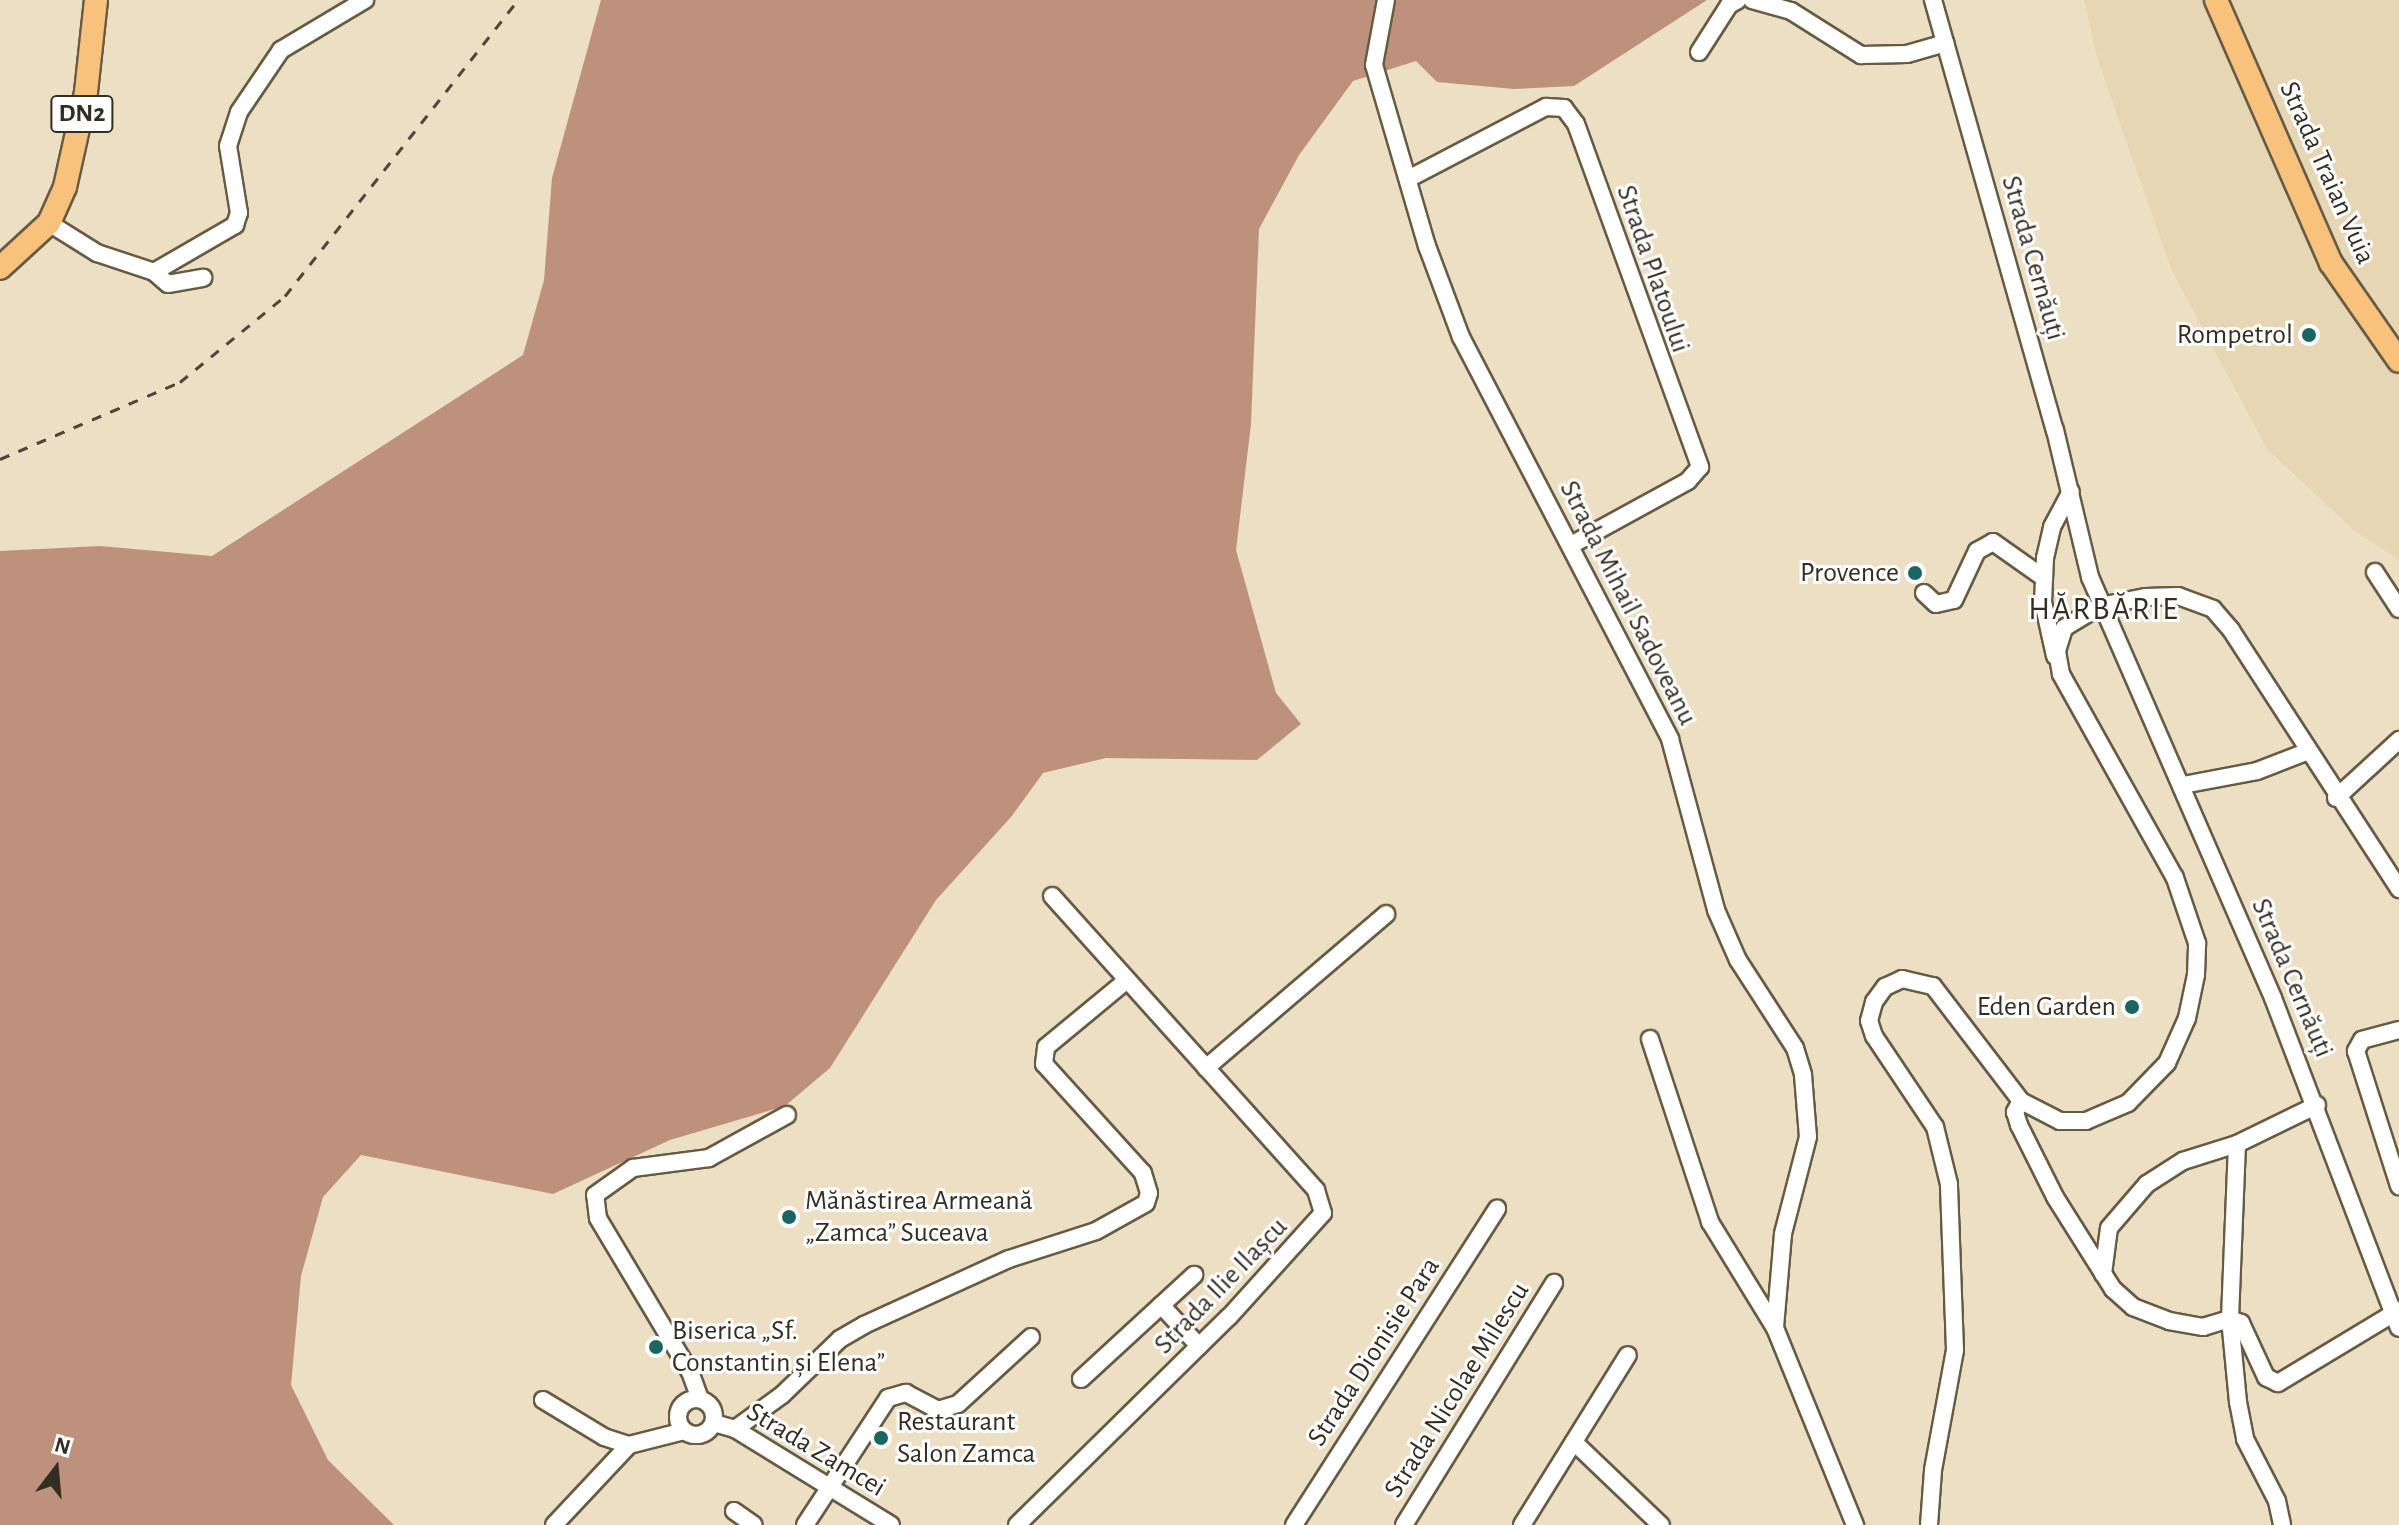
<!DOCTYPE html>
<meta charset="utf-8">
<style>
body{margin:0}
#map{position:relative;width:2399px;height:1525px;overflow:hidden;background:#ecdfc4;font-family:"Alegreya Sans",sans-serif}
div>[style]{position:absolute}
.built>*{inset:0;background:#e6d6b4}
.forest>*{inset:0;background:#be917d}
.roads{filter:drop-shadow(2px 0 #665b44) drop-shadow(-2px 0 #665b44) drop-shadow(0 2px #665b44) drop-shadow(0 -2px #665b44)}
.minor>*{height:16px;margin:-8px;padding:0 8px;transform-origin:8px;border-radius:8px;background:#fff}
.minor>.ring{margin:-8px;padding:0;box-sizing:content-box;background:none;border:16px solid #fff;border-radius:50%}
.major>*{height:22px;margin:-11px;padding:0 11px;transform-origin:11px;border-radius:11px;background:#f8c17c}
.rail>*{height:3px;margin-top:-1.5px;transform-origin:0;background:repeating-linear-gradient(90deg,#4d473b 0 10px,transparent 0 20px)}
.dots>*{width:22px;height:22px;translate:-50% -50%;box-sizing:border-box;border:4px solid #fff;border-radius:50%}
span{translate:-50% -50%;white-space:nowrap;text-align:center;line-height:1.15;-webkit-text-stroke:6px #fff;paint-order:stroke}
.shield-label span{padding:2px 6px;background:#fff;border:2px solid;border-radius:6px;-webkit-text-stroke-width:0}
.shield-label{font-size:26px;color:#332e24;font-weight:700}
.street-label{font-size:28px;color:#332e24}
.poi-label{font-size:28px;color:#332e24}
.right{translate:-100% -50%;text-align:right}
.left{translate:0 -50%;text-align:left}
.quarter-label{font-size:32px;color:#332e24;letter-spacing:2px}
.north{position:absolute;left:16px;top:1429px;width:80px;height:80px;-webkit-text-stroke:6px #fff;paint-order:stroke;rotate:16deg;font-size:22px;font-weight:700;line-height:32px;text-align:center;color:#332e24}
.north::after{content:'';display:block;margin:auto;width:28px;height:36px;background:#332e24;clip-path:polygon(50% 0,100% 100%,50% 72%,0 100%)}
</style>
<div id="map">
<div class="built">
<div style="clip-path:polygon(2084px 0,2399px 0,2399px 560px,2356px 532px,2267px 449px,2172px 271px,2098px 61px)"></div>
</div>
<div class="forest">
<div style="clip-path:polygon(601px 0,1707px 0,1574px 86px,1514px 89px,1437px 82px,1416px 61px,1353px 81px,1299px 155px,1259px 229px,1251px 424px,1236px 550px,1276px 693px,1301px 724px,1257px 760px,1106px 758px,1043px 773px,1011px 817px,936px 900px,830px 1068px,785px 1106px,670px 1140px,553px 1194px,361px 1155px,323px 1197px,301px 1276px,291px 1385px,328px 1460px,394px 1525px,0 1525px,0 551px,100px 546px,212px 556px,523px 355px,544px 280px,552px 178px)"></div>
</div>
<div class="roads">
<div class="minor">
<div style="left:1386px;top:0;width:66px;rotate:100.5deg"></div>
<div style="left:1374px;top:65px;width:189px;rotate:73.7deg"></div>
<div style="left:1427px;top:246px;width:97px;rotate:69.5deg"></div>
<div style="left:1461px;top:337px;width:453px;rotate:62.5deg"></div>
<div style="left:1670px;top:739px;width:177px;rotate:74.9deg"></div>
<div style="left:1716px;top:910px;width:55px;rotate:66.3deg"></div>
<div style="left:1738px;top:960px;width:105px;rotate:57.1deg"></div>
<div style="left:1795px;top:1048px;width:28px;rotate:73deg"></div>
<div style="left:1803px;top:1075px;width:62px;rotate:85.4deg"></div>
<div style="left:1808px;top:1137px;width:100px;rotate:104.5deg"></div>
<div style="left:1783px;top:1234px;width:94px;rotate:94.9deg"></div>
<div style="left:1752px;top:0;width:41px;rotate:15.8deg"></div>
<div style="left:1791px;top:11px;width:83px;rotate:32.2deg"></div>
<div style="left:1861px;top:55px;width:46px;rotate:-1.2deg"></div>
<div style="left:1907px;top:54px;width:40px;rotate:-16deg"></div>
<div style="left:1933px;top:0;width:447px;rotate:74.2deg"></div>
<div style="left:2055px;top:430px;width:151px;rotate:76.6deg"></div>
<div style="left:2090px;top:577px;width:459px;rotate:66.5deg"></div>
<div style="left:2273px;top:998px;width:353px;rotate:69.1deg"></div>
<div style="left:1699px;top:52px;width:56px;rotate:-57.4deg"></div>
<div style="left:1729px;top:5px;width:10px;rotate:-29deg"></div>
<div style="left:1408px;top:179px;width:156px;rotate:-27.6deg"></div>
<div style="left:1546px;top:107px;width:18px;rotate:3deg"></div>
<div style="left:1564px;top:108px;width:20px;rotate:53deg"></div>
<div style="left:1576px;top:124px;width:365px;rotate:70.1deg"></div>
<div style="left:1700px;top:467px;width:18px;rotate:131deg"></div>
<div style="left:1688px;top:481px;width:133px;rotate:151.3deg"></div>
<div style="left:49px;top:223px;width:57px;rotate:32deg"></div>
<div style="left:97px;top:253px;width:60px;rotate:18.4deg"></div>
<div style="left:154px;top:272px;width:94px;rotate:-30.1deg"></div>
<div style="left:235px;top:225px;width:13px;rotate:-72deg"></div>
<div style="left:239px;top:213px;width:68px;rotate:-99.3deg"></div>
<div style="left:228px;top:146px;width:36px;rotate:-72deg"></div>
<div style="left:239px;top:112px;width:75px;rotate:-55.9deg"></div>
<div style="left:281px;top:50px;width:98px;rotate:-30.8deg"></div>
<div style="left:154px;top:272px;width:18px;rotate:41deg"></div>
<div style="left:168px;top:284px;width:36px;rotate:-10deg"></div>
<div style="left:2375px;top:572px;width:44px;rotate:57deg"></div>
<div style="left:1924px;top:593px;width:16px;rotate:43deg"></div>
<div style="left:1936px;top:604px;width:18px;rotate:-13deg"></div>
<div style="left:1954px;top:600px;width:54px;rotate:-64.9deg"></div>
<div style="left:1977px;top:551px;width:18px;rotate:-29deg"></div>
<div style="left:1993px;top:542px;width:62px;rotate:35.2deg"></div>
<div style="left:2055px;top:656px;width:55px;rotate:-102.5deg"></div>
<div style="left:2043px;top:602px;width:44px;rotate:-87.4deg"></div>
<div style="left:2045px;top:558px;width:32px;rotate:-77deg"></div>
<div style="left:2052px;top:527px;width:40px;rotate:-62deg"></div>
<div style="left:2183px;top:785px;width:75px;rotate:-10.7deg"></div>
<div style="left:2257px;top:771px;width:53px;rotate:-21.2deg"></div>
<div style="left:2336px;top:798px;width:86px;rotate:-42.6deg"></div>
<div style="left:2399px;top:1030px;width:38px;rotate:165deg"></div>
<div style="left:2362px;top:1040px;width:13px;rotate:119deg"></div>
<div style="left:2356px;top:1051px;width:142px;rotate:72.3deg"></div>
<div style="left:1650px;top:1039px;width:193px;rotate:71.8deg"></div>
<div style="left:1710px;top:1222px;width:124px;rotate:58.5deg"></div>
<div style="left:1775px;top:1328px;width:213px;rotate:67.9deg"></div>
<div style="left:1206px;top:1068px;width:237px;rotate:-40.5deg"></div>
<div style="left:2021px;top:1101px;width:13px;rotate:119deg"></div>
<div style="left:2015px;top:1112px;width:14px;rotate:73deg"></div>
<div style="left:2019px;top:1125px;width:80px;rotate:63.4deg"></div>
<div style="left:2055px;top:1197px;width:109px;rotate:57.8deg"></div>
<div style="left:2113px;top:1289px;width:27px;rotate:42deg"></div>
<div style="left:2133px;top:1307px;width:39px;rotate:21deg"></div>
<div style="left:2169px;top:1321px;width:35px;rotate:10deg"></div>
<div style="left:2203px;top:1327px;width:28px;rotate:-17deg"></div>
<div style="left:2237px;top:1144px;width:175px;rotate:92.3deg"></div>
<div style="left:2230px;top:1319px;width:83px;rotate:84.5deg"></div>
<div style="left:2238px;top:1402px;width:38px;rotate:79deg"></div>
<div style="left:2245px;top:1439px;width:70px;rotate:62.7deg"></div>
<div style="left:2277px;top:1501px;width:25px;rotate:78deg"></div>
<div style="left:2103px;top:1274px;width:46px;rotate:-82.6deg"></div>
<div style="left:2109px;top:1228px;width:58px;rotate:-49.2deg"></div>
<div style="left:2147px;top:1184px;width:43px;rotate:-32.6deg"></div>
<div style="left:2183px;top:1161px;width:57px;rotate:-17.5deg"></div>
<div style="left:2237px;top:1144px;width:89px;rotate:-26deg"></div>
<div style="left:1161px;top:1305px;width:56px;rotate:47.2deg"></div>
<div style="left:2230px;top:1319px;width:12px;rotate:20deg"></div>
<div style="left:2241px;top:1323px;width:60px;rotate:65.2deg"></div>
<div style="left:2266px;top:1377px;width:13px;rotate:27deg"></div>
<div style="left:2278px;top:1383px;width:141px;rotate:-31.1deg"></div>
<div style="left:1081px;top:1379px;width:154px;rotate:-42.6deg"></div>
<div class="ring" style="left:678px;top:1399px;width:20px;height:20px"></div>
<div style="left:700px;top:1399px;width:29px;rotate:-110deg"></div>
<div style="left:690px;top:1372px;width:179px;rotate:-120.9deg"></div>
<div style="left:598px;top:1218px;width:23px;rotate:-97deg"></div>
<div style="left:595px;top:1195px;width:47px;rotate:-35.4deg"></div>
<div style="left:633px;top:1168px;width:77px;rotate:-7.5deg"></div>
<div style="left:709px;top:1158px;width:89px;rotate:-28.9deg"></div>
<div style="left:543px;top:1400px;width:71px;rotate:31.2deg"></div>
<div style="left:604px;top:1437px;width:26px;rotate:18deg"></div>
<div style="left:629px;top:1445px;width:57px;rotate:-14.3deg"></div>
<div style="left:714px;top:1423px;width:22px;rotate:16deg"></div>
<div style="left:735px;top:1429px;width:183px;rotate:31.6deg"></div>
<div style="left:735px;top:1429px;width:58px;rotate:-35.9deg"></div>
<div style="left:782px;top:1395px;width:81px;rotate:-44deg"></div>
<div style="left:840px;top:1339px;width:28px;rotate:-30deg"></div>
<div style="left:864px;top:1325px;width:159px;rotate:-24.5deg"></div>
<div style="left:1009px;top:1259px;width:91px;rotate:-17.8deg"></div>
<div style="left:1096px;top:1231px;width:57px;rotate:-29.2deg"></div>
<div style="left:1146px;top:1203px;width:10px;rotate:-73deg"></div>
<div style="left:1149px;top:1193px;width:21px;rotate:-107deg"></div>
<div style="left:1143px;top:1173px;width:147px;rotate:-132.2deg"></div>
<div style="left:1044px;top:1064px;width:17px;rotate:-83deg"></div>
<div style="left:1046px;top:1047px;width:105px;rotate:-39.6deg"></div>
<div style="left:1574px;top:1442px;width:120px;rotate:43.7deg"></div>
<div style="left:734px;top:1511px;width:24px;rotate:35deg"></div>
<div style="left:554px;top:1525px;width:110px;rotate:-46.8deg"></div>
<div style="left:805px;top:1525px;width:152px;rotate:-56.8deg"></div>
<div style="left:888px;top:1398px;width:19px;rotate:-16deg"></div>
<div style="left:906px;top:1393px;width:36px;rotate:28deg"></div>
<div style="left:938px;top:1410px;width:21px;rotate:-17deg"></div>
<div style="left:958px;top:1404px;width:99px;rotate:-42.5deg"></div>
<div style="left:1017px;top:1525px;width:297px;rotate:-44.5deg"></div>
<div style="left:1229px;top:1317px;width:140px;rotate:-47.9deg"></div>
<div style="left:1323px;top:1213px;width:24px;rotate:-107deg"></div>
<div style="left:1316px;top:1190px;width:395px;rotate:-131.9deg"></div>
<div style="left:1294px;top:1525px;width:376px;rotate:-57.3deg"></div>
<div style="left:1404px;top:1525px;width:285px;rotate:-58.2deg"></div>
<div style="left:1522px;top:1525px;width:200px;rotate:-58.1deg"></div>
<div style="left:1929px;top:1525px;width:55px;rotate:-85.8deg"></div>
<div style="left:1933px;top:1470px;width:122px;rotate:-79.6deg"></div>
<div style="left:1955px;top:1350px;width:166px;rotate:-92.1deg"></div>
<div style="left:1949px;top:1184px;width:59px;rotate:-103.8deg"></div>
<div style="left:1935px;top:1127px;width:110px;rotate:-123.8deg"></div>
<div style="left:1874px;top:1036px;width:16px;rotate:-108deg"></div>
<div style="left:1869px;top:1021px;width:20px;rotate:-75deg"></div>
<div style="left:1874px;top:1002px;width:19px;rotate:-54deg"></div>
<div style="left:1885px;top:987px;width:19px;rotate:-25deg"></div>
<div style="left:1902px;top:979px;width:32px;rotate:13deg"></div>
<div style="left:1933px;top:986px;width:145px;rotate:52.6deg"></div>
<div style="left:2021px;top:1101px;width:44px;rotate:27.1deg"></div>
<div style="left:2060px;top:1121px;width:26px"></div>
<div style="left:2086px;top:1121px;width:46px;rotate:-23.2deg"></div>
<div style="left:2128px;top:1103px;width:56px;rotate:-45.7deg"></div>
<div style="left:2167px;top:1063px;width:49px;rotate:-66deg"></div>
<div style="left:2187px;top:1018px;width:44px;rotate:-78.2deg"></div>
<div style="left:2196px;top:975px;width:32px;rotate:-88deg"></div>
<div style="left:2197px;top:943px;width:69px;rotate:-108.7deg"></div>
<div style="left:2175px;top:878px;width:234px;rotate:-119.2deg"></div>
<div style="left:2061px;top:674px;width:23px;rotate:-100deg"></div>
<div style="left:2057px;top:651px;width:24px;rotate:-73deg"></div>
<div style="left:2064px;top:628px;width:42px;rotate:-31.4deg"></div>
<div style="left:2100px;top:606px;width:47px;rotate:-11.1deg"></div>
<div style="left:2146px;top:597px;width:32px;rotate:-2deg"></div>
<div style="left:2178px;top:596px;width:37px;rotate:20deg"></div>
<div style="left:2213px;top:609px;width:28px;rotate:49deg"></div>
<div style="left:2231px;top:630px;width:309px;rotate:57deg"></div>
</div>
<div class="major">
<div style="left:2216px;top:0;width:287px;rotate:66.4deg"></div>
<div style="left:2331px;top:263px;width:119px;rotate:55.2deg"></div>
<div style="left:0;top:268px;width:67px;rotate:-42.6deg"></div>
<div style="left:49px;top:223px;width:39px;rotate:-66deg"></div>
<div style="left:65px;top:187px;width:97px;rotate:-77.5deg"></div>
<div style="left:86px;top:92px;width:93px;rotate:-83.8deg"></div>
</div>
</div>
<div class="rail">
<div style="left:0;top:459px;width:196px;rotate:-23.2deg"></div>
<div style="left:180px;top:382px;width:136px;rotate:-39.3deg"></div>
<div style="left:285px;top:296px;width:377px;rotate:-51.8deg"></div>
</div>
<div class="dots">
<div style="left:2309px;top:335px;background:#1a6662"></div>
<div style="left:1915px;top:573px;background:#1a6662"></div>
<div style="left:2132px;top:1007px;background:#1a6662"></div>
<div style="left:789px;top:1217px;background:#1a6662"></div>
<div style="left:656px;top:1347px;background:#1a6662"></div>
<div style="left:881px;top:1438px;background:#1a6662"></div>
</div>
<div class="shield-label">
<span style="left:82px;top:114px">DN2</span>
</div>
<div class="street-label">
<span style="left:2327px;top:173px;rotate:66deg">Strada Traian Vuia</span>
<span style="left:2033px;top:258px;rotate:74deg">Strada Cernăuți</span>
<span style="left:1653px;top:269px;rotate:71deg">Strada Platoului</span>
<span style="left:1628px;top:603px;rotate:63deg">Strada Mihail Sadoveanu</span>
<span style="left:2292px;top:978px;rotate:67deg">Strada Cernăuți</span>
<span style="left:1221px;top:1286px;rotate:-46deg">Strada Ilie Ilașcu</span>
<span style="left:1374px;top:1352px;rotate:-57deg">Strada Dionisie Para</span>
<span style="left:1457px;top:1390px;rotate:-58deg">Strada Nicolae Milescu</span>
<span style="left:816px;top:1450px;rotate:31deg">Strada Zamcei</span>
</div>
<div class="poi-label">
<span class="right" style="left:2293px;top:335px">Rompetrol</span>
<span class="right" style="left:1899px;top:573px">Provence</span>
<span class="right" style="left:2116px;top:1007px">Eden Garden</span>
<span class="left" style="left:805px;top:1217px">Mănăstirea Armeană<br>„Zamca” Suceava</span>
<span class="left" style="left:672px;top:1347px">Biserica „Sf.<br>Constantin și Elena”</span>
<span class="left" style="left:897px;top:1438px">Restaurant<br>Salon Zamca</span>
</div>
<div class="quarter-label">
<span style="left:2104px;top:609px">HĂRBĂRIE</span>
</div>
<div class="north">N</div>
</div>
